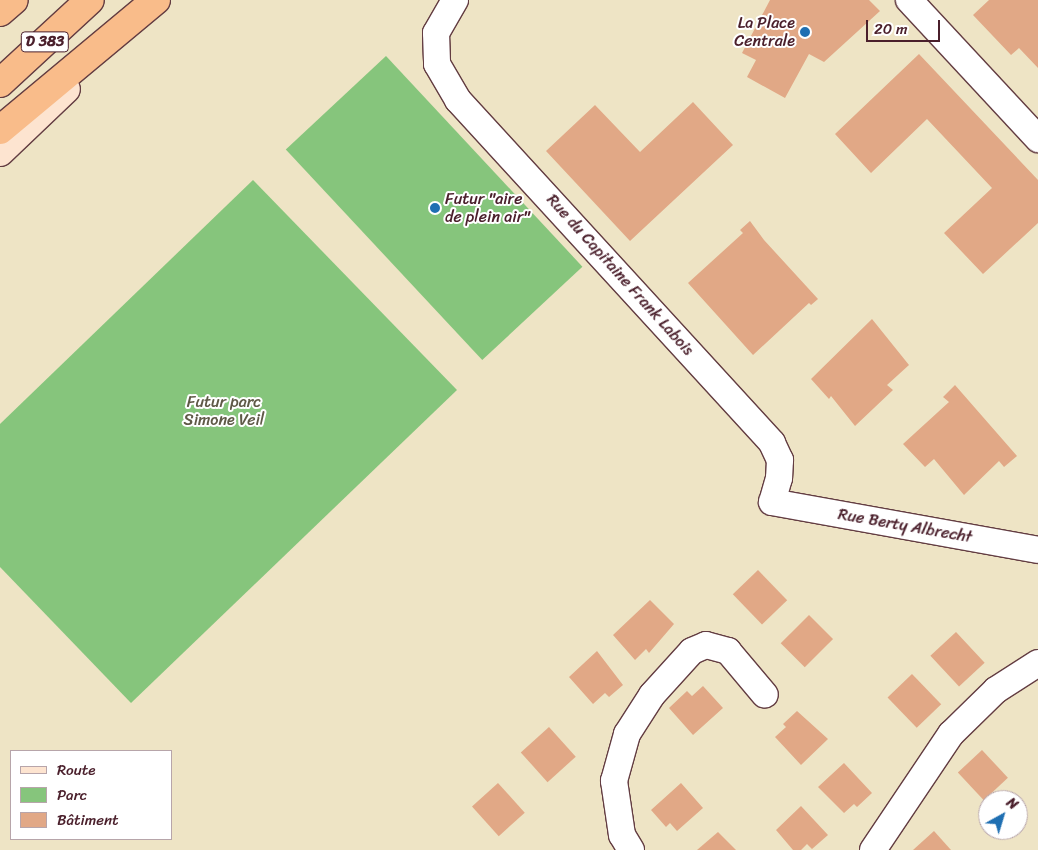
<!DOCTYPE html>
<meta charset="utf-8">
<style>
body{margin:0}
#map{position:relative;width:1038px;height:850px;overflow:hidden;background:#eee4c5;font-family:Sriracha,sans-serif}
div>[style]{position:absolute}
.green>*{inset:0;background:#86c57c;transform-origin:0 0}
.building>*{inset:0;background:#e1a886;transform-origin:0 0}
.roads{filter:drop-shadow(1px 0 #633d42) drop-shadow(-1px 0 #633d42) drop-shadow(0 1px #633d42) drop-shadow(0 -1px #633d42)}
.street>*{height:26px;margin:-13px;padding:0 13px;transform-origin:13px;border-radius:13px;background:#fff}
.secondary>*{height:28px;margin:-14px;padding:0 14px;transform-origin:14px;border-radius:14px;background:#fde4d0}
.highway>*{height:28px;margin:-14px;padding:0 14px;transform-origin:14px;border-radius:14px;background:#f9bc8a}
.dots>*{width:14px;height:14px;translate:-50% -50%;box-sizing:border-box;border:2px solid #fff;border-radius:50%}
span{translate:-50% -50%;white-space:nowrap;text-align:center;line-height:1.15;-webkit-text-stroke:4px #fff;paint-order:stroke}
.shield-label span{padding:1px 4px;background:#fff;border:1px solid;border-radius:4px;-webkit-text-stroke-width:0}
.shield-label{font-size:15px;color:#4a1f2b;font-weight:700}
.poi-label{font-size:16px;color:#4a1f2b}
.right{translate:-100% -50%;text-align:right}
.left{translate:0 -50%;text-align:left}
.street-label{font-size:16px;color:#4a1f2b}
.park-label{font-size:16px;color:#5f5947}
.legend{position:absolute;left:10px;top:750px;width:162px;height:90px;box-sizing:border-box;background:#fff;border:1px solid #b7a5aa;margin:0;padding:6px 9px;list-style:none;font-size:15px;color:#4a1f2b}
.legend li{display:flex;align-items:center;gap:10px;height:25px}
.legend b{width:25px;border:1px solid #b7a5aa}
.north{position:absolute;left:978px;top:790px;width:50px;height:50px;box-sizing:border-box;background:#fff;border:1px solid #b7a5aa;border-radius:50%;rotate:39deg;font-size:14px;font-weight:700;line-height:20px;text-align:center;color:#4a1f2b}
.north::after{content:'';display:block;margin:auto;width:18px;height:22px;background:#1f6fb2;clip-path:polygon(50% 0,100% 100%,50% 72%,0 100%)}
.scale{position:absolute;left:866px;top:20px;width:74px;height:22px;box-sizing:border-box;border:2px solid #4a1f2b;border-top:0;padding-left:6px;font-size:15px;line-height:18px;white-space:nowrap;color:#4a1f2b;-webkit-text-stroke:4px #fff;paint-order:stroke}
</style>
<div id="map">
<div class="green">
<div style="left:386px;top:56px;width:288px;height:137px;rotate:47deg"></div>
<div style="clip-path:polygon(253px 180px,457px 390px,131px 703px,0 567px,0 424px)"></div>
</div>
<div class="building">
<div style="clip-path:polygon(770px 0,869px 0,880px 11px,824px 62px,809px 54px,785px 98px,747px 77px,756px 60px,742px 53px)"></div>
<div style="clip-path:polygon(989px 0,1038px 0,1038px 68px,1019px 48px,1011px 55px,973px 15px)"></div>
<div style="clip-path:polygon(919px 54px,1038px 180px,1038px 223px,983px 274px,944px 233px,992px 188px,927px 119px,871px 173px,835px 134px)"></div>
<div style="clip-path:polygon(693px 102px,733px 145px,630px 241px,546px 151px,595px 105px,640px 152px)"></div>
<div style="clip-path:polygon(750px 221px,764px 240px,818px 299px,811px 305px,809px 303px,753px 355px,688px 283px,743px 233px,740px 230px)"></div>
<div style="clip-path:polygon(872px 319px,909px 365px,887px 385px,893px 390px,855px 426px,831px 396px,829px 399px,811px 379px)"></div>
<div style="clip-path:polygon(955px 385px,1017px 456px,1004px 467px,999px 461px,964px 495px,934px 459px,925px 467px,903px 444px,949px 402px,943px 397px)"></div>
<div style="left:758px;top:570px;width:42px;height:35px;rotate:46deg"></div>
<div style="clip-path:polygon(650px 600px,674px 624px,649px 653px,646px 649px,635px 660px,613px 635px)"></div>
<div style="left:809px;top:615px;width:34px;height:40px;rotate:45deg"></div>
<div style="left:956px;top:632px;width:42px;height:35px;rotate:47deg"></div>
<div style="clip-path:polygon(597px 651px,623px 685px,609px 697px,605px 693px,593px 704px,569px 677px)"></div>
<div style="left:912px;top:674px;width:42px;height:34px;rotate:46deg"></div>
<div style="clip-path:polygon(703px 686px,723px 708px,693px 735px,669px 708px,687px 691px,692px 696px)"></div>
<div style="clip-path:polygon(797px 711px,828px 739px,801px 765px,775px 737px,786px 727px,783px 724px)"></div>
<div style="left:549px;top:727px;width:40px;height:38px;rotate:48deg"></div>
<div style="left:982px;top:750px;width:38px;height:33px;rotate:47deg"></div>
<div style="clip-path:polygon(844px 763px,872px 793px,857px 807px,854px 804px,844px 813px,818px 787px)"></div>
<div style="left:498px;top:783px;width:40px;height:35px;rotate:48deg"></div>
<div style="clip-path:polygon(681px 783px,703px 808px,677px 831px,670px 823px,666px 827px,651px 810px)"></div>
<div style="clip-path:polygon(801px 806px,828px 835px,812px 849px,807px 844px,801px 850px,793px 850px,776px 830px)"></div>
<div style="clip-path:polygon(934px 831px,951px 850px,913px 850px)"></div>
<div style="clip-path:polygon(718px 832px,736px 850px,697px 850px)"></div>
</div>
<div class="roads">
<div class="street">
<div style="left:455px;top:0;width:38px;rotate:120deg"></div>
<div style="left:436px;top:33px;width:31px;rotate:88deg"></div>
<div style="left:437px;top:64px;width:42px;rotate:59.7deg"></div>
<div style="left:458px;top:100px;width:465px;rotate:47.5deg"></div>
<div style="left:772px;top:443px;width:19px;rotate:65deg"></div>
<div style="left:780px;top:460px;width:18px;rotate:93deg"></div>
<div style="left:779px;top:478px;width:25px;rotate:106deg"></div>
<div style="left:772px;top:502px;width:270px;rotate:10.2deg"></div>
<div style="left:909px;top:0;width:190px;rotate:47.1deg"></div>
<div style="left:631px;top:850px;width:17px;rotate:-121deg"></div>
<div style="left:622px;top:835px;width:55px;rotate:-98.4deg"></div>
<div style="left:614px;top:781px;width:49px;rotate:-74.5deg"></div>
<div style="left:627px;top:734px;width:46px;rotate:-57.3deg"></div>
<div style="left:652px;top:695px;width:59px;rotate:-47.7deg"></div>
<div style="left:692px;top:651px;width:15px;rotate:-23deg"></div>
<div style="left:706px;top:645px;width:23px;rotate:15deg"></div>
<div style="left:728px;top:651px;width:57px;rotate:49.9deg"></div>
<div style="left:873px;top:850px;width:140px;rotate:-56.1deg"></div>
<div style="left:951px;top:734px;width:63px;rotate:-44.4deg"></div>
<div style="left:996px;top:690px;width:50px;rotate:-32.7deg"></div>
</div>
<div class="secondary">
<div style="left:0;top:152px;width:91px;rotate:-43.7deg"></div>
</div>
<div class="highway">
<div style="left:0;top:12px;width:18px;rotate:-41deg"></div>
<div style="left:0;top:83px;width:122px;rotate:-42.7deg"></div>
<div style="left:0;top:130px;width:203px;rotate:-39.8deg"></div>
</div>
</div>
<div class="dots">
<div style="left:805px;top:32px;background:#1f6fb2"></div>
<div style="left:435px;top:208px;background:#1f6fb2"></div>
</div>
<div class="shield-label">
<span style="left:45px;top:42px">D 383</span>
</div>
<div class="poi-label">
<span class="right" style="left:795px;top:32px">La Place<br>Centrale</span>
<span class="left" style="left:445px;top:208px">Futur "aire<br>de plein air"</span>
</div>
<div class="street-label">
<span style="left:620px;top:275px;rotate:48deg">Rue du Capitaine Frank Labois</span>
<span style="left:905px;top:526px;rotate:10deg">Rue Berty Albrecht</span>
</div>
<div class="park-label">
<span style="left:224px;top:411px">Futur parc<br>Simone Veil</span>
</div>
<ul class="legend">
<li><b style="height:6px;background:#fde4d0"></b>Route</li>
<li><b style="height:14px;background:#86c57c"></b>Parc</li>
<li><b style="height:14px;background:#e1a886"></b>Bâtiment</li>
</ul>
<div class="north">N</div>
<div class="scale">20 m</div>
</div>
